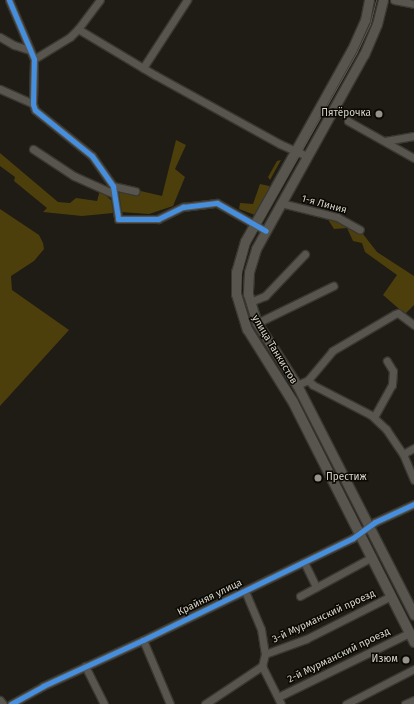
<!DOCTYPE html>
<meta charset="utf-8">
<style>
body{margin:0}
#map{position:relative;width:414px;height:704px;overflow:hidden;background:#1e1c14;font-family:"Fira Sans",sans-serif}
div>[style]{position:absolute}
.green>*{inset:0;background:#4d3f0c}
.roads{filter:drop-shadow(1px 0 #393731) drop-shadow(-1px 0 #393731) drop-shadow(0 1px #393731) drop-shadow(0 -1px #393731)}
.street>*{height:7px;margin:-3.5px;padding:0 3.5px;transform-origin:3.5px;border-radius:3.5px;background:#57554e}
.secondary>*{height:9px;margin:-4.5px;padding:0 4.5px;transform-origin:4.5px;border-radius:4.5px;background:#57554e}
.tram>*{height:1px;margin:-0.5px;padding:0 0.5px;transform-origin:0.5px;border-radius:0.5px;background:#5a5851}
.cycleway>*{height:5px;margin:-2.5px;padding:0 2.5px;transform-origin:2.5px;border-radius:2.5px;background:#468fdf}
.dots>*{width:11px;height:11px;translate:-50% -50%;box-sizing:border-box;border:2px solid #0b0904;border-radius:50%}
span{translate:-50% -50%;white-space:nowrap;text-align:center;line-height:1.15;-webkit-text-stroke:3px #0b0904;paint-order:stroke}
.poi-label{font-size:10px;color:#d7d4ca}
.right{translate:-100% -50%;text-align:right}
.left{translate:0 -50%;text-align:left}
.street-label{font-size:10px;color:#d7d4ca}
</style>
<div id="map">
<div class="green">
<div style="clip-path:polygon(176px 140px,186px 145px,175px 169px,185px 177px,173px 206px,149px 214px,121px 212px,115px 185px,162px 196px)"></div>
<div style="clip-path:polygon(0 153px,58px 202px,70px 203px,76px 198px,97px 201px,100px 190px,113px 202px,113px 213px,82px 216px,43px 212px,47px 208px,14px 181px,15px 177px,0 166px)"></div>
<div style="clip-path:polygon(281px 160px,270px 180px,268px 177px,277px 161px)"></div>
<div style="clip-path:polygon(260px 184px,269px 186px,269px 190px,255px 215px,239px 209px,240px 203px,253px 204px)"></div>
<div style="clip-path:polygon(0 209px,39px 235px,43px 243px,44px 249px,34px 261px,11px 276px,12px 290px,69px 330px,0 406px)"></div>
<div style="clip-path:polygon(327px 218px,349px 225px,363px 234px,377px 252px,414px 276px,414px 305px,405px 314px,383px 295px,397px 275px,365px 252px,362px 243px,353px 241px,347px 228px,334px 229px)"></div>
</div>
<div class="roads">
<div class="street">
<div style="left:9px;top:0;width:64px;rotate:67deg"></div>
<div style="left:34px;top:59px;width:45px;rotate:91.3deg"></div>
<div style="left:33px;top:104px;width:6px;rotate:72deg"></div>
<div style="left:35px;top:110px;width:73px;rotate:38.9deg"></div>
<div style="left:92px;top:156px;width:37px;rotate:55deg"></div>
<div style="left:113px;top:186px;width:33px;rotate:81deg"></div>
<div style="left:118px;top:219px;width:40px"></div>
<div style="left:158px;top:219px;width:28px;rotate:-26deg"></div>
<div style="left:183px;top:207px;width:34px;rotate:-7deg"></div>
<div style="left:217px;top:203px;width:56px;rotate:29.7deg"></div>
<div style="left:394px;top:0;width:20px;rotate:11deg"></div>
<div style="left:78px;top:29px;width:36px;rotate:-53deg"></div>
<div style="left:0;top:37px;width:16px;rotate:30deg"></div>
<div style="left:14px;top:45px;width:16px;rotate:18deg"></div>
<div style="left:34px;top:59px;width:42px;rotate:-31.4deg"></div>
<div style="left:70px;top:37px;width:11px;rotate:-45deg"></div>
<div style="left:78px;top:29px;width:90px;rotate:30.9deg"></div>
<div style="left:155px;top:75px;width:143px;rotate:28.9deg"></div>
<div style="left:280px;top:144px;width:30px;rotate:24deg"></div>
<div style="left:143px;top:68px;width:81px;rotate:-57.1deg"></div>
<div style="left:0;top:89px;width:36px;rotate:24deg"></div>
<div style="left:348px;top:121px;width:76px;rotate:29.3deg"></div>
<div style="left:385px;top:141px;width:29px;rotate:-10deg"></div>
<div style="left:33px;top:149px;width:49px;rotate:33.4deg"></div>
<div style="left:74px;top:176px;width:44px;rotate:24.2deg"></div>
<div style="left:113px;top:186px;width:23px;rotate:13deg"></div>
<div style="left:281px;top:203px;width:58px;rotate:14deg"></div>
<div style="left:337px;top:217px;width:26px;rotate:29deg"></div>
<div style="left:250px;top:302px;width:16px;rotate:-22deg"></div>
<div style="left:265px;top:296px;width:58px;rotate:-46.4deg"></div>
<div style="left:257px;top:323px;width:85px;rotate:-26deg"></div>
<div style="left:308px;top:380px;width:7px;rotate:45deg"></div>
<div style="left:313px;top:385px;width:65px;rotate:27.3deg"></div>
<div style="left:371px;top:415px;width:21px;rotate:43deg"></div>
<div style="left:386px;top:429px;width:30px;rotate:56deg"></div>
<div style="left:403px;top:454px;width:28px;rotate:67deg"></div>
<div style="left:297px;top:385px;width:12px;rotate:-24deg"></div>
<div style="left:308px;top:380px;width:38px;rotate:-50deg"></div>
<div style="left:332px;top:351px;width:73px;rotate:-30.4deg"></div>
<div style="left:395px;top:314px;width:3px;rotate:-18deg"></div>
<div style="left:398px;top:313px;width:20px;rotate:37deg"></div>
<div style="left:374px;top:417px;width:37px;rotate:-61deg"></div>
<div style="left:392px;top:385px;width:14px;rotate:-86deg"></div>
<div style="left:393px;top:371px;width:12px;rotate:-121deg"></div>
<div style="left:403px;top:454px;width:13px;rotate:-29deg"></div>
<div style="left:304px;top:562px;width:28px;rotate:64deg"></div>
<div style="left:245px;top:591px;width:41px;rotate:67.2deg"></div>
<div style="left:261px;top:629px;width:25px;rotate:81deg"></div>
<div style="left:265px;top:654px;width:12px;rotate:104deg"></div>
<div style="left:262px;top:666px;width:42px;rotate:63.4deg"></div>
<div style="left:300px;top:596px;width:82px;rotate:-28.4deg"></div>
<div style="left:143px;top:640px;width:69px;rotate:67.1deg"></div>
<div style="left:265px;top:654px;width:44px;rotate:-20.1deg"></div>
<div style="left:306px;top:639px;width:95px;rotate:-26.8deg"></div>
<div style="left:85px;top:666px;width:42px;rotate:63.4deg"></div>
<div style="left:278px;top:697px;width:146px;rotate:-26deg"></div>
<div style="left:0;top:700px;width:5px;rotate:53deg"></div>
<div style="left:11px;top:704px;width:37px;rotate:-29deg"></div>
<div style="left:43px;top:686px;width:110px;rotate:-24.7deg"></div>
<div style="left:143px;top:640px;width:233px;rotate:-25.9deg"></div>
<div style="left:353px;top:538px;width:27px;rotate:-36deg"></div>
<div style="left:375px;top:522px;width:43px;rotate:-24.8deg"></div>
<div style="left:205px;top:704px;width:69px;rotate:-33.7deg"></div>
<div style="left:346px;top:704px;width:76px;rotate:-27.2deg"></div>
<div style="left:405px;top:704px;width:10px;rotate:-24deg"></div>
</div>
<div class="secondary">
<div style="left:369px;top:0;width:20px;rotate:101deg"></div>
<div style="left:365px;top:20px;width:32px;rotate:114deg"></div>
<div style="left:352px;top:49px;width:220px;rotate:119.1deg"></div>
<div style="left:245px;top:241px;width:32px;rotate:106deg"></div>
<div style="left:236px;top:272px;width:22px;rotate:90deg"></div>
<div style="left:236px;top:294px;width:37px;rotate:73deg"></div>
<div style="left:247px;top:329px;width:85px;rotate:58deg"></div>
<div style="left:292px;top:401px;width:270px;rotate:63.2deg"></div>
<div style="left:383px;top:0;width:25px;rotate:104deg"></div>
<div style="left:377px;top:24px;width:33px;rotate:113deg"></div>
<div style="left:364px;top:54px;width:223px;rotate:119deg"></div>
<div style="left:256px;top:249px;width:24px;rotate:107deg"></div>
<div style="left:249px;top:272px;width:22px;rotate:93deg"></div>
<div style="left:248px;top:294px;width:30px;rotate:73deg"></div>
<div style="left:257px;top:323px;width:74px;rotate:57.2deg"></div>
<div style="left:297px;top:385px;width:258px;rotate:63deg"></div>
</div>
</div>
<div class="tram">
<div style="left:376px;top:0;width:25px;rotate:104deg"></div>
<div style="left:370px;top:24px;width:31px;rotate:115deg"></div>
<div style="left:357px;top:52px;width:222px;rotate:119.5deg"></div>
<div style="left:248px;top:245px;width:28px;rotate:105deg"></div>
<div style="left:241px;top:272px;width:22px;rotate:93deg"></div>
<div style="left:240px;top:294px;width:34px;rotate:73deg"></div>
<div style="left:250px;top:327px;width:85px;rotate:57.4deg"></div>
<div style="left:296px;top:399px;width:262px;rotate:63.2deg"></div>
</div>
<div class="cycleway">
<div style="left:9px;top:0;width:64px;rotate:67deg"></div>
<div style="left:34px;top:59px;width:45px;rotate:91.3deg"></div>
<div style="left:33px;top:104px;width:6px;rotate:72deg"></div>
<div style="left:35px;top:110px;width:73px;rotate:38.9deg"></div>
<div style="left:92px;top:156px;width:37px;rotate:55deg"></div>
<div style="left:113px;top:186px;width:33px;rotate:81deg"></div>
<div style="left:118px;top:219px;width:40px"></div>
<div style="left:158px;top:219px;width:28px;rotate:-26deg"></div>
<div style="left:183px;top:207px;width:34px;rotate:-7deg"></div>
<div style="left:217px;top:203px;width:56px;rotate:29.7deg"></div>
<div style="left:11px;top:704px;width:37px;rotate:-29deg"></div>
<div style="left:43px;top:686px;width:110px;rotate:-24.7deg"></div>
<div style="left:143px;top:640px;width:233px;rotate:-25.9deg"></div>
<div style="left:353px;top:538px;width:27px;rotate:-36deg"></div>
<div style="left:375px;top:522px;width:43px;rotate:-24.8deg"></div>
</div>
<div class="dots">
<div style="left:379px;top:114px;background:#96948a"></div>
<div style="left:318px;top:478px;background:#96948a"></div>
<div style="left:406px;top:660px;background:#96948a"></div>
</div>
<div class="poi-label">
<span class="right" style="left:371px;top:114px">Пятёрочка</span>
<span class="left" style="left:326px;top:478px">Престиж</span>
<span class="right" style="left:398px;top:660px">Изюм</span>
</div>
<div class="street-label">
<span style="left:324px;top:205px;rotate:15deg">1-я Линия</span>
<span style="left:274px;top:350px;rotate:59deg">улица Танкистов</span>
<span style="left:210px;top:598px;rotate:-26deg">Крайняя улица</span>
<span style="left:324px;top:617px;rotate:-25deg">3-й Мурманский проезд</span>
<span style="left:339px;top:656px;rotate:-26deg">2-й Мурманский проезд</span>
</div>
</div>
